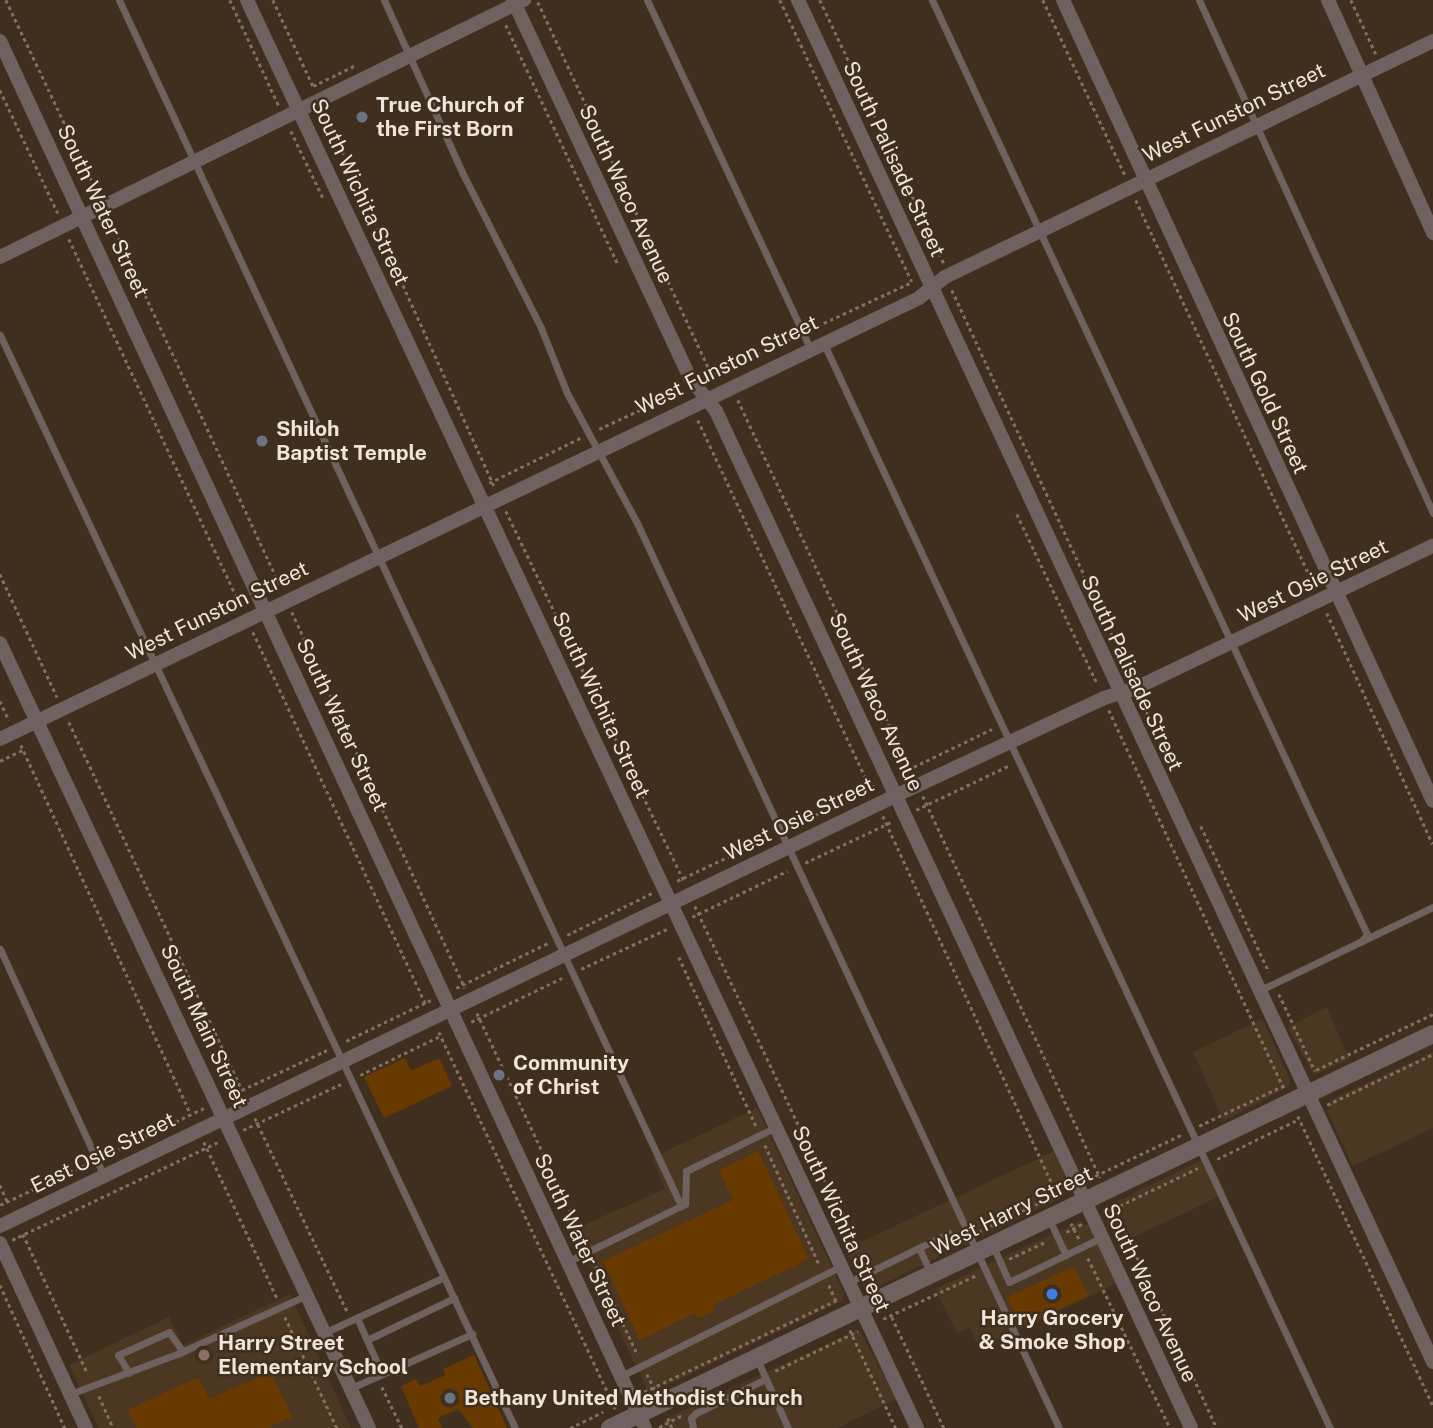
<!DOCTYPE html>
<style>
body{margin:0}
#map{position:relative;width:1433px;height:1428px;overflow:hidden;background:#402f1f;font-family:"Public Sans",sans-serif}
div>[style]{position:absolute}
.built>*{inset:0;background:#4c3722}
.building>*{inset:0;background:#693a00;transform-origin:0 0}
.path>*{height:2.5px;margin-top:-1.25px;transform-origin:0;background:repeating-linear-gradient(90deg,#7f7063 0 3.5px,transparent 0 7px)}
.service>*{height:7px;margin:-3.5px;padding:0 3.5px;transform-origin:3.5px;border-radius:3.5px;background:#6e6160}
.minor>*{height:14px;margin:-7px;padding:0 7px;transform-origin:7px;border-radius:7px;background:#6e6160}
.tertiary>*{height:18px;margin:-9px;padding:0 9px;transform-origin:9px;border-radius:9px;background:#6e6160}
.dots>*{width:19px;height:19px;translate:-50% -50%;box-sizing:border-box;border:4px solid #402f1f;border-radius:50%}
span{translate:-50% -50%;white-space:nowrap;text-align:center;line-height:1.15;-webkit-text-stroke:5px #402f1f;paint-order:stroke}
.poi-label{font-size:21px;color:#f0e5db;font-weight:700}
.left{translate:0 -50%;text-align:left}
.street-label{font-size:21px;color:#f0e5db}
</style>
<div id="map">
<div class="built">
<div style="clip-path:polygon(1327px 1007px,1349px 1059px,1314px 1075px,1288px 1027px)"></div>
<div style="clip-path:polygon(1262px 1019px,1290px 1079px,1289px 1086px,1224px 1121px,1193px 1052px)"></div>
<div style="clip-path:polygon(1433px 1052px,1433px 1128px,1353px 1166px,1328px 1113px,1330px 1100px)"></div>
<div style="clip-path:polygon(757px 1108px,844px 1293px,842px 1301px,653px 1392px,647px 1390px,572px 1230px,665px 1189px,652px 1158px)"></div>
<div style="clip-path:polygon(1054px 1151px,1069px 1185px,1063px 1197px,871px 1290px,861px 1283px,846px 1249px)"></div>
<div style="clip-path:polygon(1208px 1157px,1226px 1193px,1118px 1245px,1106px 1220px,1108px 1206px)"></div>
<div style="clip-path:polygon(1080px 1221px,1089px 1226px,1117px 1283px,980px 1349px,970px 1328px,957px 1333px,935px 1289px)"></div>
<div style="clip-path:polygon(290px 1294px,351px 1428px,99px 1428px,69px 1365px,169px 1317px,183px 1345px)"></div>
<div style="clip-path:polygon(859px 1329px,897px 1399px,837px 1428px,663px 1428px,665px 1419px)"></div>
</div>
<div class="building">
<div style="clip-path:polygon(405px 1058px,411px 1071px,439px 1058px,452px 1086px,384px 1118px,364px 1077px)"></div>
<div style="clip-path:polygon(758px 1151px,809px 1259px,713px 1305px,715px 1311px,698px 1319px,695px 1313px,640px 1340px,603px 1261px,733px 1200px,719px 1170px)"></div>
<div style="left:1074px;top:1266px;width:33px;height:74px;rotate:65deg"></div>
<div style="clip-path:polygon(474px 1355px,507px 1428px,473px 1428px,458px 1409px,438px 1418px,442px 1428px,419px 1428px,401px 1386px,416px 1379px,420px 1386px,446px 1375px,443px 1369px)"></div>
<div style="clip-path:polygon(271px 1372px,292px 1417px,268px 1428px,136px 1428px,128px 1410px,198px 1377px,209px 1399px)"></div>
</div>
<div class="path">
<div style="left:6px;top:0;width:215px;rotate:64.6deg"></div>
<div style="left:230px;top:0;width:117px;rotate:65.2deg"></div>
<div style="left:273px;top:0;width:97px;rotate:65deg"></div>
<div style="left:780px;top:0;width:311px;rotate:64.9deg"></div>
<div style="left:820px;top:0;width:291px;rotate:64.8deg"></div>
<div style="left:1043px;top:0;width:193px;rotate:64.9deg"></div>
<div style="left:1351px;top:0;width:60px;rotate:65.2deg"></div>
<div style="left:538px;top:2px;width:414px;rotate:65deg"></div>
<div style="left:506px;top:25px;width:266px;rotate:64.9deg"></div>
<div style="left:313px;top:86px;width:48px;rotate:-26deg"></div>
<div style="left:0;top:90px;width:136px;rotate:64.8deg"></div>
<div style="left:325px;top:113px;width:409px;rotate:65.6deg"></div>
<div style="left:291px;top:131px;width:76px;rotate:64.4deg"></div>
<div style="left:1136px;top:200px;width:427px;rotate:65.2deg"></div>
<div style="left:110px;top:219px;width:406px;rotate:65.1deg"></div>
<div style="left:69px;top:239px;width:406px;rotate:64.9deg"></div>
<div style="left:952px;top:290px;width:423px;rotate:65.1deg"></div>
<div style="left:811px;top:329px;width:111px;rotate:-25deg"></div>
<div style="left:706px;top:378px;width:95px;rotate:-24.9deg"></div>
<div style="left:738px;top:400px;width:409px;rotate:65deg"></div>
<div style="left:698px;top:420px;width:406px;rotate:64.9deg"></div>
<div style="left:599px;top:429px;width:90px;rotate:-24.9deg"></div>
<div style="left:489px;top:483px;width:102px;rotate:-26.3deg"></div>
<div style="left:506px;top:511px;width:411px;rotate:64.3deg"></div>
<div style="left:1017px;top:514px;width:189px;rotate:64.7deg"></div>
<div style="left:0;top:574px;width:136px;rotate:65.1deg"></div>
<div style="left:292px;top:612px;width:414px;rotate:65.3deg"></div>
<div style="left:1327px;top:613px;width:254px;rotate:65.4deg"></div>
<div style="left:253px;top:632px;width:413px;rotate:65.1deg"></div>
<div style="left:1141px;top:699px;width:22px;rotate:66deg"></div>
<div style="left:0;top:701px;width:21px;rotate:65deg"></div>
<div style="left:1109px;top:710px;width:417px;rotate:65.2deg"></div>
<div style="left:69px;top:722px;width:407px;rotate:64.8deg"></div>
<div style="left:21px;top:745px;width:406px;rotate:65.3deg"></div>
<div style="left:0;top:761px;width:25px;rotate:-26deg"></div>
<div style="left:901px;top:773px;width:101px;rotate:-25.8deg"></div>
<div style="left:923px;top:796px;width:421px;rotate:65.1deg"></div>
<div style="left:916px;top:810px;width:102px;rotate:-25.6deg"></div>
<div style="left:883px;top:816px;width:417px;rotate:65.3deg"></div>
<div style="left:1201px;top:826px;width:161px;rotate:65deg"></div>
<div style="left:790px;top:827px;width:96px;rotate:-26deg"></div>
<div style="left:805px;top:863px;width:95px;rotate:-25.5deg"></div>
<div style="left:677px;top:881px;width:105px;rotate:-25.3deg"></div>
<div style="left:695px;top:906px;width:396px;rotate:64.7deg"></div>
<div style="left:692px;top:917px;width:106px;rotate:-25.8deg"></div>
<div style="left:567px;top:935px;width:95px;rotate:-26.3deg"></div>
<div style="left:679px;top:957px;width:186px;rotate:65.5deg"></div>
<div style="left:581px;top:969px;width:95px;rotate:-24.9deg"></div>
<div style="left:456px;top:988px;width:102px;rotate:-26.1deg"></div>
<div style="left:1279px;top:994px;width:85px;rotate:64.9deg"></div>
<div style="left:477px;top:1013px;width:252px;rotate:64.7deg"></div>
<div style="left:471px;top:1022px;width:101px;rotate:-25.8deg"></div>
<div style="left:439px;top:1032px;width:416px;rotate:64.9deg"></div>
<div style="left:346px;top:1041px;width:94px;rotate:-25.8deg"></div>
<div style="left:1316px;top:1070px;width:130px;rotate:-25.6deg"></div>
<div style="left:360px;top:1075px;width:91px;rotate:-26deg"></div>
<div style="left:229px;top:1096px;width:108px;rotate:-25.1deg"></div>
<div style="left:1327px;top:1105px;width:118px;rotate:-25.7deg"></div>
<div style="left:1298px;top:1116px;width:319px;rotate:65deg"></div>
<div style="left:255px;top:1118px;width:214px;rotate:64.5deg"></div>
<div style="left:1199px;top:1126px;width:95px;rotate:-25.5deg"></div>
<div style="left:243px;top:1130px;width:108px;rotate:-25.1deg"></div>
<div style="left:204px;top:1142px;width:172px;rotate:64.9deg"></div>
<div style="left:765px;top:1145px;width:133px;rotate:65.6deg"></div>
<div style="left:106px;top:1155px;width:109px;rotate:-25.6deg"></div>
<div style="left:1217px;top:1159px;width:91px;rotate:-26deg"></div>
<div style="left:1089px;top:1179px;width:102px;rotate:-25.6deg"></div>
<div style="left:0;top:1185px;width:20px;rotate:66deg"></div>
<div style="left:0;top:1205px;width:96px;rotate:-25.2deg"></div>
<div style="left:1113px;top:1206px;width:245px;rotate:64.9deg"></div>
<div style="left:1107px;top:1212px;width:101px;rotate:-25.8deg"></div>
<div style="left:1071px;top:1223px;width:18px;rotate:63deg"></div>
<div style="left:978px;top:1232px;width:95px;rotate:-25.5deg"></div>
<div style="left:1066px;top:1232px;width:18px;rotate:-27deg"></div>
<div style="left:23px;top:1234px;width:154px;rotate:65.1deg"></div>
<div style="left:12px;top:1240px;width:228px;rotate:-25.4deg"></div>
<div style="left:1088px;top:1258px;width:189px;rotate:64.2deg"></div>
<div style="left:1009px;top:1259px;width:42px;rotate:-25.3deg"></div>
<div style="left:593px;top:1260px;width:105px;rotate:64.7deg"></div>
<div style="left:0;top:1285px;width:157px;rotate:65.6deg"></div>
<div style="left:829px;top:1285px;width:17px;rotate:66deg"></div>
<div style="left:285px;top:1317px;width:123px;rotate:64.9deg"></div>
<div style="left:892px;top:1317px;width:123px;rotate:64.9deg"></div>
<div style="left:883px;top:1319px;width:102px;rotate:-25.1deg"></div>
<div style="left:850px;top:1330px;width:108px;rotate:64.9deg"></div>
<div style="left:775px;top:1371px;width:92px;rotate:-25.7deg"></div>
<div style="left:647px;top:1374px;width:18px;rotate:63deg"></div>
<div style="left:382px;top:1387px;width:46px;rotate:64deg"></div>
<div style="left:644px;top:1392px;width:214px;rotate:-25.5deg"></div>
<div style="left:99px;top:1396px;width:35px;rotate:66deg"></div>
<div style="left:668px;top:1418px;width:11px;rotate:68deg"></div>
<div style="left:659px;top:1427px;width:25px;rotate:-27deg"></div>
<div style="left:570px;top:1428px;width:37px;rotate:-26deg"></div>
</div>
<div class="service">
<div style="left:119px;top:0;width:1331px;rotate:65.01deg"></div>
<div style="left:384px;top:0;width:191px;rotate:65.6deg"></div>
<div style="left:463px;top:174px;width:173px;rotate:63.1deg"></div>
<div style="left:541px;top:328px;width:70px;rotate:68.2deg"></div>
<div style="left:567px;top:393px;width:148px;rotate:61.7deg"></div>
<div style="left:637px;top:523px;width:999px;rotate:65deg"></div>
<div style="left:647px;top:0;width:384px;rotate:64.9deg"></div>
<div style="left:932px;top:0;width:1030px;rotate:65.03deg"></div>
<div style="left:1367px;top:934px;width:9px;rotate:126deg"></div>
<div style="left:1362px;top:941px;width:115px;rotate:154.3deg"></div>
<div style="left:1199px;top:0;width:564px;rotate:65.48deg"></div>
<div style="left:0;top:335px;width:1208px;rotate:64.77deg"></div>
<div style="left:824px;top:344px;width:1196px;rotate:64.98deg"></div>
<div style="left:1364px;top:940px;width:76px;rotate:-25.6deg"></div>
<div style="left:0;top:949px;width:250px;rotate:65.4deg"></div>
<div style="left:1049px;top:1219px;width:40px;rotate:65deg"></div>
<div style="left:993px;top:1246px;width:39px;rotate:66deg"></div>
<div style="left:1009px;top:1282px;width:102px;rotate:-25.6deg"></div>
<div style="left:919px;top:1248px;width:29px;rotate:65deg"></div>
<div style="left:567px;top:1262px;width:131px;rotate:-26.2deg"></div>
<div style="left:685px;top:1204px;width:33px;rotate:-88deg"></div>
<div style="left:686px;top:1171px;width:98px;rotate:-26deg"></div>
<div style="left:849px;top:1282px;width:111px;rotate:-26.1deg"></div>
<div style="left:357px;top:1318px;width:61px;rotate:65.9deg"></div>
<div style="left:324px;top:1333px;width:132px;rotate:-25deg"></div>
<div style="left:367px;top:1340px;width:97px;rotate:-25.8deg"></div>
<div style="left:757px;top:1359px;width:76px;rotate:65.8deg"></div>
<div style="left:129px;top:1373px;width:21px;rotate:-121deg"></div>
<div style="left:118px;top:1355px;width:56px;rotate:-24.3deg"></div>
<div style="left:169px;top:1332px;width:24px;rotate:55deg"></div>
<div style="left:621px;top:1376px;width:245px;rotate:-26.5deg"></div>
<div style="left:351px;top:1388px;width:133px;rotate:-24.1deg"></div>
<div style="left:70px;top:1394px;width:114px;rotate:-20.5deg"></div>
<div style="left:177px;top:1354px;width:143px;rotate:-24.4deg"></div>
<div style="left:693px;top:1428px;width:10px;rotate:-101deg"></div>
<div style="left:691px;top:1418px;width:7px;rotate:-45deg"></div>
<div style="left:696px;top:1413px;width:78px;rotate:-25.9deg"></div>
</div>
<div class="minor">
<div style="left:247px;top:0;width:1577px;rotate:64.86deg"></div>
<div style="left:513px;top:0;width:417px;rotate:64.9deg"></div>
<div style="left:690px;top:378px;width:42px;rotate:51.8deg"></div>
<div style="left:716px;top:411px;width:1122px;rotate:64.96deg"></div>
<div style="left:798px;top:0;width:1503px;rotate:65deg"></div>
<div style="left:1063px;top:0;width:882px;rotate:65.21deg"></div>
<div style="left:1328px;top:0;width:256px;rotate:65.7deg"></div>
<div style="left:0;top:41px;width:1530px;rotate:65.06deg"></div>
<div style="left:0;top:257px;width:584px;rotate:-26.13deg"></div>
<div style="left:0;top:643px;width:867px;rotate:64.82deg"></div>
<div style="left:0;top:739px;width:1019px;rotate:-25.63deg"></div>
<div style="left:919px;top:298px;width:33px;rotate:-39deg"></div>
<div style="left:945px;top:277px;width:542px;rotate:-25.81deg"></div>
<div style="left:0;top:1226px;width:995px;rotate:-25.66deg"></div>
<div style="left:897px;top:795px;width:229px;rotate:-25.1deg"></div>
<div style="left:1104px;top:698px;width:34px;rotate:-17deg"></div>
<div style="left:1136px;top:688px;width:329px;rotate:-25.6deg"></div>
<div style="left:0;top:1243px;width:204px;rotate:65.1deg"></div>
</div>
<div class="tertiary">
<div style="left:610px;top:1428px;width:912px;rotate:-25.58deg"></div>
</div>
<div class="dots">
<div style="left:362px;top:117px;background:#6b7280"></div>
<div style="left:262px;top:441px;background:#6b7280"></div>
<div style="left:499px;top:1075px;background:#6b7280"></div>
<div style="left:1052px;top:1294px;background:#3f7fe0"></div>
<div style="left:204px;top:1355px;background:#8d6e63"></div>
<div style="left:450px;top:1398px;background:#6b7280"></div>
</div>
<div class="poi-label">
<span class="left" style="left:376px;top:117px">True Church of<br>the First Born</span>
<span class="left" style="left:276px;top:441px">Shiloh<br>Baptist Temple</span>
<span class="left" style="left:513px;top:1075px">Community<br>of Christ</span>
<span style="left:1052px;top:1330px">Harry Grocery<br>&amp; Smoke Shop</span>
<span class="left" style="left:218px;top:1355px">Harry Street<br>Elementary School</span>
<span class="left" style="left:464px;top:1398px">Bethany United Methodist Church</span>
</div>
<div class="street-label">
<span style="left:1234px;top:113px;rotate:-26deg">West Funston Street</span>
<span style="left:894px;top:159px;rotate:65deg">South Palisade Street</span>
<span style="left:360px;top:192px;rotate:65deg">South Wichita Street</span>
<span style="left:626px;top:194px;rotate:65deg">South Waco Avenue</span>
<span style="left:103px;top:211px;rotate:65deg">South Water Street</span>
<span style="left:727px;top:365px;rotate:-26deg">West Funston Street</span>
<span style="left:1265px;top:393px;rotate:65deg">South Gold Street</span>
<span style="left:1313px;top:581px;rotate:-26deg">West Osie Street</span>
<span style="left:217px;top:611px;rotate:-26deg">West Funston Street</span>
<span style="left:1132px;top:673px;rotate:65deg">South Palisade Street</span>
<span style="left:876px;top:702px;rotate:65deg">South Waco Avenue</span>
<span style="left:601px;top:705px;rotate:65deg">South Wichita Street</span>
<span style="left:342px;top:725px;rotate:65deg">South Water Street</span>
<span style="left:799px;top:819px;rotate:-26deg">West Osie Street</span>
<span style="left:204px;top:1026px;rotate:65deg">South Main Street</span>
<span style="left:103px;top:1153px;rotate:-26deg">East Osie Street</span>
<span style="left:1012px;top:1211px;rotate:-26deg">West Harry Street</span>
<span style="left:841px;top:1219px;rotate:65deg">South Wichita Street</span>
<span style="left:580px;top:1240px;rotate:65deg">South Water Street</span>
<span style="left:1150px;top:1293px;rotate:65deg">South Waco Avenue</span>
</div>
</div>
